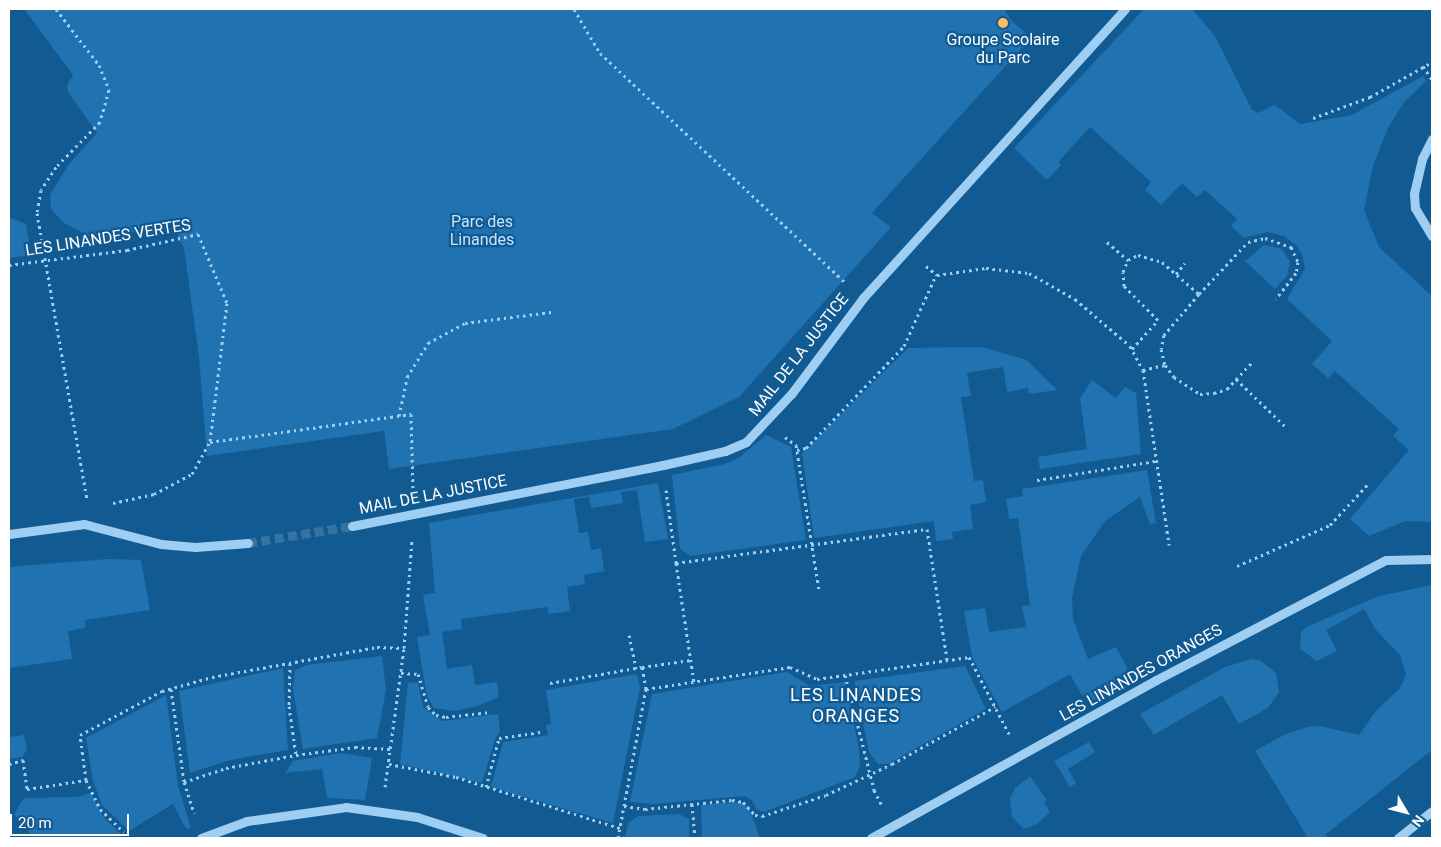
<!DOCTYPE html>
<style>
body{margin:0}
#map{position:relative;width:1441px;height:847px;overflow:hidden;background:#115a92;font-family:Roboto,sans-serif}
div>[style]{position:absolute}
.green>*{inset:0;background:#2073b0}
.minor-tunnel>*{height:9px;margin-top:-4.5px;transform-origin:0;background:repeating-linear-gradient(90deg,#3573a2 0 9px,transparent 0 13.5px)}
.path>*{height:3px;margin-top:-1.5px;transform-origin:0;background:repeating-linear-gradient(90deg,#9ecff3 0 2.5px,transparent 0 6.5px)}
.minor>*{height:9px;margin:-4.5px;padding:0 4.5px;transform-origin:4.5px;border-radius:4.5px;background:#9ecff3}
.dots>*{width:14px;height:14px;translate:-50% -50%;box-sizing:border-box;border:2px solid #115a92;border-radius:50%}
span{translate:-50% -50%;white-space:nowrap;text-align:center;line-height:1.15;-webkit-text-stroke:4.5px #115a92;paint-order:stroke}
.poi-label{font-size:16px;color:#fff}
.park-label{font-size:16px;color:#c5e6fd}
.street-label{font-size:16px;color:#fff}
.neighbourhood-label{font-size:18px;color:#fff;letter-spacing:1px}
.frame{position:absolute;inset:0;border:10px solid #fff;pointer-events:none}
.north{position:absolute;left:1381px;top:787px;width:50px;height:50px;-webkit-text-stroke:4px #115a92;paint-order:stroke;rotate:127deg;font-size:14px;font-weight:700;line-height:20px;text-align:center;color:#fff}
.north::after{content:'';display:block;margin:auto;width:18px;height:22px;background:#fff;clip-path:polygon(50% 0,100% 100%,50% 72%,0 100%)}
.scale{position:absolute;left:10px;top:814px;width:119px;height:22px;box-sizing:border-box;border:2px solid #fff;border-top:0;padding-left:6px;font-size:15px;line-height:18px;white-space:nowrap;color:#fff;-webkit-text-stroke:4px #115a92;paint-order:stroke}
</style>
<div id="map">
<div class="green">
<div style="clip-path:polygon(24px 9px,1004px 9px,1011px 20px,1031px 38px,872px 213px,891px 227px,739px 397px,673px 429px,389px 469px,384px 431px,207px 456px,199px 357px,184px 248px,170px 219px,120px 237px,91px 237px,64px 223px,51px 209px,50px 195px,69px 164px,97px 133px,68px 92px,67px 86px,73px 75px)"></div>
<div style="clip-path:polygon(1144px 9px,1192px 9px,1215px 36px,1252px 110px,1258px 113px,1275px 105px,1300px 124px,1352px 115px,1423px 76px,1426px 81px,1404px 102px,1388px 128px,1373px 166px,1364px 210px,1379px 247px,1432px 296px,1432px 522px,1405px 521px,1369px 536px,1350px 519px,1409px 450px,1393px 436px,1399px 429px,1335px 371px,1328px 378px,1312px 364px,1332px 341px,1287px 299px,1305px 269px,1302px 254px,1296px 245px,1284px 236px,1267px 232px,1244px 238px,1231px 226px,1237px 219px,1205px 190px,1197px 197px,1182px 183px,1161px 205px,1145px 190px,1151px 182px,1090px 127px,1058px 162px,1061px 165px,1047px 180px,1014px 148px)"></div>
<div style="clip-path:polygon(9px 217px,26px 224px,31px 255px,9px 258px)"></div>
<div style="clip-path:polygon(1264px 245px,1282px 249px,1290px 262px,1287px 276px,1275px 289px,1245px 261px)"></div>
<div style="clip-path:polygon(982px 347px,1027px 360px,1057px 390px,1029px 394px,1028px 388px,1007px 392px,1003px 367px,967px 373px,971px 396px,961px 397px,974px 481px,983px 480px,986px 502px,970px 505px,973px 529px,952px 532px,953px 539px,936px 541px,934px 521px,814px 538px,802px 453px,908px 348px)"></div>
<div style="clip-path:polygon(1092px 380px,1116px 398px,1125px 387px,1136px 393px,1141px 454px,1040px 469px,1038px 457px,1087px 449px,1080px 398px)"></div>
<div style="clip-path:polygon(766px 435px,791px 447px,806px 540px,690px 556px,680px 549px,672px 475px,725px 464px,740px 457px)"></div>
<div style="clip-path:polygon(1147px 470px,1156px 523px,1150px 524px,1140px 497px,1105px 521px,1081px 556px,1072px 598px,1073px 619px,1088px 659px,1116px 647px,1127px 667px,1125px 681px,1120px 687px,1091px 702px,1081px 694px,1070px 674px,1002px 712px,972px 657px,964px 611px,985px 608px,989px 632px,1026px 627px,1022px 606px,1030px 605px,1018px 518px,1009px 519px,1006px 499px,1023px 496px,1022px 489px)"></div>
<div style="clip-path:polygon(658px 483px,668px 539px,645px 542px,637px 490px,621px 492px,623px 503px,591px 508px,589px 497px,574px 499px,579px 533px,588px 532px,591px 550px,601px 548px,604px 571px,584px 575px,585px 584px,567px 587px,570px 611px,549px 614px,547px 607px,461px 619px,462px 629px,442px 632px,447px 669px,472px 665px,475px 685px,497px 682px,499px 697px,478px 706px,454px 711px,434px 708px,427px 696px,417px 637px,430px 635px,423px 595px,435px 593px,429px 523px)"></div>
<div style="clip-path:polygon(108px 559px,141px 560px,150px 610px,85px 620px,85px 628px,68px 631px,72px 659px,9px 668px,9px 567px)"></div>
<div style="clip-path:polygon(1432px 585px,1432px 750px,1326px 834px,1328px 838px,1308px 838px,1255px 751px,1284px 735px,1307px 727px,1320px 726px,1359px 735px,1376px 711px,1400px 688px,1406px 675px,1400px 655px,1376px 630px,1364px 609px,1326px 630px,1337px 651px,1317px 661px,1300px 649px,1301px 632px,1306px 627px,1379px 596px)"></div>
<div style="clip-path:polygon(382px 656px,386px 690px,377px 738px,303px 749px,293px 689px,295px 670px,307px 665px)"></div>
<div style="clip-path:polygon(1252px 659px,1261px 661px,1276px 673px,1279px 692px,1268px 708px,1239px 724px,1222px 695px,1154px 735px,1140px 714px,1225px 667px)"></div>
<div style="clip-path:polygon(965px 666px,986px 709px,888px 764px,878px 764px,869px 752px,854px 681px)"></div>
<div style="clip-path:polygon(283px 668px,288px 750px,230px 760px,190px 773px,179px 691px)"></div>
<div style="clip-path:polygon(787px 672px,810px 686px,845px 682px,859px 749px,860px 766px,855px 777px,764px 812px,756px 809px,752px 800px,744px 796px,652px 804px,630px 802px,652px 694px)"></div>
<div style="clip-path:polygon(637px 674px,640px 687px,613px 823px,491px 787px,503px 742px,548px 735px,546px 725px,551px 724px,546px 690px)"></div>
<div style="clip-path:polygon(408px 682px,418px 683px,423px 707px,443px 721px,498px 714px,500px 732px,495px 739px,482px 783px,400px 764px)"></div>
<div style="clip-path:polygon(166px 695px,178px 786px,191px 828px,186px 829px,173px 804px,129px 831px,102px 805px,93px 781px,86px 738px)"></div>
<div style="clip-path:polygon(24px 735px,27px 750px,22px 757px,9px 759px,9px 737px)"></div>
<div style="clip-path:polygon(1089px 742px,1095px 752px,1068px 769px,1076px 783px,1070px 787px,1054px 761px)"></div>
<div style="clip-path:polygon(340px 753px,372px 758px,365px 800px,327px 798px,322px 769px,285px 773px,293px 761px)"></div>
<div style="clip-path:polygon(1030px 776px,1047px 800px,1044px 802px,1050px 812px,1037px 824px,1024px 829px,1012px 817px,1010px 799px,1015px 788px)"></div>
<div style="clip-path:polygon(91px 793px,104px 818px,122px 835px,118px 838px,34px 838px,14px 814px,24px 798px,77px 797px)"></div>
<div style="clip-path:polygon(733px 802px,745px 804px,749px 808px,760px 838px,702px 838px,701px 805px)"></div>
<div style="clip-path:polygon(679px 814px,689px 819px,689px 838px,625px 838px,628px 823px,638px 816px)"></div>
</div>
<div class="minor-tunnel">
<div style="left:248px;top:543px;width:105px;rotate:-9.3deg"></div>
</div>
<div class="path">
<div style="left:56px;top:9px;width:71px;rotate:52.5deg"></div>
<div style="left:99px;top:65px;width:27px;rotate:68deg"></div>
<div style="left:109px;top:90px;width:33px;rotate:106deg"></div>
<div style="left:100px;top:122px;width:63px;rotate:134.4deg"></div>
<div style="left:56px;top:167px;width:27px;rotate:123deg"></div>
<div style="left:41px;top:190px;width:23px;rotate:100deg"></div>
<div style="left:37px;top:213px;width:290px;rotate:80.1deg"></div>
<div style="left:574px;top:9px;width:51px;rotate:59.4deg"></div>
<div style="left:600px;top:53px;width:335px;rotate:43.1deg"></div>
<div style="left:1423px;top:66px;width:17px;rotate:57deg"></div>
<div style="left:1313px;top:118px;width:61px;rotate:-20.2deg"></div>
<div style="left:1370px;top:97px;width:71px;rotate:-29.4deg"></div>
<div style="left:1107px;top:242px;width:28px;rotate:41deg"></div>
<div style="left:9px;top:265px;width:119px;rotate:-7.2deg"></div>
<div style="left:127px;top:250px;width:73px;rotate:-12.7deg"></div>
<div style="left:198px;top:234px;width:75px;rotate:67.2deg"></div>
<div style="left:227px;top:303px;width:140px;rotate:97deg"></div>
<div style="left:926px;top:266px;width:14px;rotate:39deg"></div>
<div style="left:937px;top:275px;width:49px;rotate:-8.1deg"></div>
<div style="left:986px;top:268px;width:43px;rotate:6.6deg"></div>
<div style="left:1029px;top:273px;width:53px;rotate:29.5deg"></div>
<div style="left:1075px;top:299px;width:72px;rotate:40.5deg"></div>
<div style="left:1130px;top:346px;width:27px;rotate:62deg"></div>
<div style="left:1143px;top:370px;width:177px;rotate:81.5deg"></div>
<div style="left:1176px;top:274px;width:14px;rotate:-51deg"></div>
<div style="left:1199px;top:294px;width:71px;rotate:-46.7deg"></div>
<div style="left:1248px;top:242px;width:17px;rotate:-13deg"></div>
<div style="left:1265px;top:238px;width:28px;rotate:19deg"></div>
<div style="left:1291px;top:247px;width:17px;rotate:65deg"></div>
<div style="left:1298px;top:262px;width:11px;rotate:100deg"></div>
<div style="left:1296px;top:273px;width:33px;rotate:128deg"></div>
<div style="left:1132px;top:349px;width:39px;rotate:-48deg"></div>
<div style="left:1158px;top:320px;width:48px;rotate:-135deg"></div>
<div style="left:1124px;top:286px;width:14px;rotate:-94deg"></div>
<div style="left:1123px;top:272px;width:13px;rotate:-67deg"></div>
<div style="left:1128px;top:260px;width:11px;rotate:-27deg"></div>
<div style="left:1138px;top:255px;width:25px;rotate:16deg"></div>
<div style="left:1162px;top:262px;width:49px;rotate:40.9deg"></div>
<div style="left:1199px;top:294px;width:54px;rotate:130.5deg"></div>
<div style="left:1164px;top:335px;width:14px;rotate:102deg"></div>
<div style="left:1161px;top:349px;width:16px;rotate:76deg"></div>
<div style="left:1165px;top:365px;width:15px;rotate:53deg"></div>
<div style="left:1174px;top:377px;width:31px;rotate:33deg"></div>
<div style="left:1200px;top:394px;width:14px;rotate:-4deg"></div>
<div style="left:1214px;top:393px;width:14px;rotate:-17deg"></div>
<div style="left:1227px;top:389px;width:37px;rotate:-47deg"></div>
<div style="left:1143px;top:370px;width:23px;rotate:-13deg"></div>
<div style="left:1236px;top:379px;width:71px;rotate:43.9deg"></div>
<div style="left:399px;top:416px;width:40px;rotate:-78deg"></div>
<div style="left:407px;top:377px;width:40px;rotate:-58deg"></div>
<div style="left:428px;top:343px;width:42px;rotate:-28.4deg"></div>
<div style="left:465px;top:323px;width:87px;rotate:-7.3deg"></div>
<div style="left:785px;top:437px;width:14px;rotate:36deg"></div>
<div style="left:796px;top:445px;width:147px;rotate:81deg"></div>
<div style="left:797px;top:450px;width:9px;rotate:-13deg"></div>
<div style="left:806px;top:448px;width:141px;rotate:-46.1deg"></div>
<div style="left:904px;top:346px;width:78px;rotate:-65.7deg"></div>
<div style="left:1037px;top:480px;width:121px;rotate:-9.1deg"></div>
<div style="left:666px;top:490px;width:74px;rotate:82.2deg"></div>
<div style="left:676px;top:563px;width:253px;rotate:-7.7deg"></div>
<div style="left:927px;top:529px;width:133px;rotate:81.3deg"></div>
<div style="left:113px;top:503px;width:42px;rotate:-12.4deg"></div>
<div style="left:154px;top:494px;width:43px;rotate:-27.8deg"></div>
<div style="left:192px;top:474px;width:37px;rotate:-61deg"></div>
<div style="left:210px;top:442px;width:203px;rotate:-7.9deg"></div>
<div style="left:411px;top:414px;width:74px;rotate:88.5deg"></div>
<div style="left:676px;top:563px;width:120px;rotate:81.4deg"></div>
<div style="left:1237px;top:566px;width:102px;rotate:-23.8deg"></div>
<div style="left:1330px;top:525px;width:56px;rotate:-47.2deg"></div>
<div style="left:629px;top:635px;width:34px;rotate:78deg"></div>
<div style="left:290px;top:663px;width:43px;rotate:91.3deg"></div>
<div style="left:289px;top:706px;width:49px;rotate:81.9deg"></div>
<div style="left:296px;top:755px;width:60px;rotate:-7.7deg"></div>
<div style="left:355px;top:747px;width:36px;rotate:3deg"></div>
<div style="left:401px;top:673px;width:17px;rotate:3deg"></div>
<div style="left:418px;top:674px;width:34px;rotate:73deg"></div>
<div style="left:428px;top:707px;width:11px;rotate:45deg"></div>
<div style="left:436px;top:715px;width:10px;rotate:11deg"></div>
<div style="left:446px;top:717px;width:45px;rotate:-6.3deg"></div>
<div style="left:845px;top:675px;width:119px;rotate:75.8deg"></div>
<div style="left:874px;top:790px;width:16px;rotate:63deg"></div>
<div style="left:550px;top:683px;width:93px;rotate:-9.9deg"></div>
<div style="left:171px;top:689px;width:94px;rotate:82deg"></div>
<div style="left:184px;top:782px;width:33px;rotate:72deg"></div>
<div style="left:646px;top:689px;width:22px;rotate:-100deg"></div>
<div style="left:642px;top:667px;width:49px;rotate:-8.1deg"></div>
<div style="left:9px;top:764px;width:15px;rotate:-16deg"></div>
<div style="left:23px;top:760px;width:29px;rotate:82deg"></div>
<div style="left:27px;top:789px;width:60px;rotate:-8.7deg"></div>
<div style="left:86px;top:780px;width:45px;rotate:-97.6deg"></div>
<div style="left:80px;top:735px;width:93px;rotate:-28.2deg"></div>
<div style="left:162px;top:691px;width:52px;rotate:-15.6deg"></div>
<div style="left:212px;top:677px;width:168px;rotate:-10.3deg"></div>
<div style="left:377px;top:647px;width:27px;rotate:2deg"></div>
<div style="left:389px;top:764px;width:68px;rotate:11deg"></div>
<div style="left:456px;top:777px;width:172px;rotate:17.3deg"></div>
<div style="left:86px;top:780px;width:32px;rotate:64deg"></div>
<div style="left:100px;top:809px;width:33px;rotate:44deg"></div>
<div style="left:184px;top:782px;width:44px;rotate:-18.4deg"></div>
<div style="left:226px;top:768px;width:71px;rotate:-10.5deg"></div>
<div style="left:385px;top:787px;width:140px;rotate:-82.2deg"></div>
<div style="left:404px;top:648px;width:109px;rotate:-85.8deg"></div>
<div style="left:486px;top:787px;width:51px;rotate:-75.1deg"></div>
<div style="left:499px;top:738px;width:42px;rotate:-8.1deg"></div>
<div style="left:692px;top:804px;width:34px;rotate:85deg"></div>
<div style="left:624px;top:806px;width:21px;rotate:8deg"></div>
<div style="left:645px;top:809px;width:87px;rotate:-5.9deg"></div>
<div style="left:732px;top:800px;width:11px;rotate:10deg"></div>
<div style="left:743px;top:802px;width:18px;rotate:47deg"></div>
<div style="left:755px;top:815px;width:7px;rotate:8deg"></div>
<div style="left:762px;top:816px;width:67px;rotate:-18.2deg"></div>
<div style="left:826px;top:795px;width:73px;rotate:-25.2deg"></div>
<div style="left:892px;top:764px;width:118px;rotate:-29deg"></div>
<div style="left:618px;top:838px;width:152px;rotate:-79.4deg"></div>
<div style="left:646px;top:689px;width:146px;rotate:-8.7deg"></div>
<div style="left:790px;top:667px;width:30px;rotate:24deg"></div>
<div style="left:817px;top:679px;width:154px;rotate:-8.2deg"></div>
<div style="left:969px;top:657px;width:87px;rotate:62.5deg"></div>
</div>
<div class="minor">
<div style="left:1432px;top:139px;width:22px;rotate:117deg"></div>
<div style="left:1422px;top:159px;width:36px;rotate:103deg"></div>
<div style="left:1414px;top:194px;width:14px;rotate:86deg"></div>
<div style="left:1415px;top:208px;width:33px;rotate:59deg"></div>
<div style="left:352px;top:526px;width:317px;rotate:-11.1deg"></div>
<div style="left:663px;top:465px;width:64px;rotate:-12.7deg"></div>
<div style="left:725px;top:451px;width:23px;rotate:-23deg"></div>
<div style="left:746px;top:442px;width:67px;rotate:-46.8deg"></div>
<div style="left:792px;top:393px;width:119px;rotate:-53.2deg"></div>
<div style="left:863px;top:298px;width:390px;rotate:-47.8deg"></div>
<div style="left:9px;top:534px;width:76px;rotate:-7.6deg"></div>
<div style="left:84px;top:524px;width:80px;rotate:14.6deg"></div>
<div style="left:161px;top:544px;width:34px;rotate:5deg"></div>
<div style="left:195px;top:547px;width:53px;rotate:-4.3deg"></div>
<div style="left:201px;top:838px;width:49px;rotate:-20.3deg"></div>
<div style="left:247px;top:821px;width:100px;rotate:-8deg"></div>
<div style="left:346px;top:807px;width:72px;rotate:8deg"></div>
<div style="left:417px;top:817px;width:69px;rotate:17.7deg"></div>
<div style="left:871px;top:838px;width:326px;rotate:-29deg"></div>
<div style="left:1156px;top:680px;width:259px;rotate:-27.6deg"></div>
<div style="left:1386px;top:560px;width:46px;rotate:-1.2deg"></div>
<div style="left:1398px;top:838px;width:43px;rotate:-38.5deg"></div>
</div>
<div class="dots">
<div style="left:1003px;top:23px;background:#ffbd60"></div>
</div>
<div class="poi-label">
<span style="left:1003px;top:49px">Groupe Scolaire<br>du Parc</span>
</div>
<div class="park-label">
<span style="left:482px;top:231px">Parc des<br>Linandes</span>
</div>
<div class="street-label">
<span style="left:108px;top:238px;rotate:-9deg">LES LINANDES VERTES</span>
<span style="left:799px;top:355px;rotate:-52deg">MAIL DE LA JUSTICE</span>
<span style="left:433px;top:495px;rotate:-11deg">MAIL DE LA JUSTICE</span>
<span style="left:1141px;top:673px;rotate:-29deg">LES LINANDES ORANGES</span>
</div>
<div class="neighbourhood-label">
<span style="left:856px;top:706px">LES LINANDES<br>ORANGES</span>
</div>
<div class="frame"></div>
<div class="north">N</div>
<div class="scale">20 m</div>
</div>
